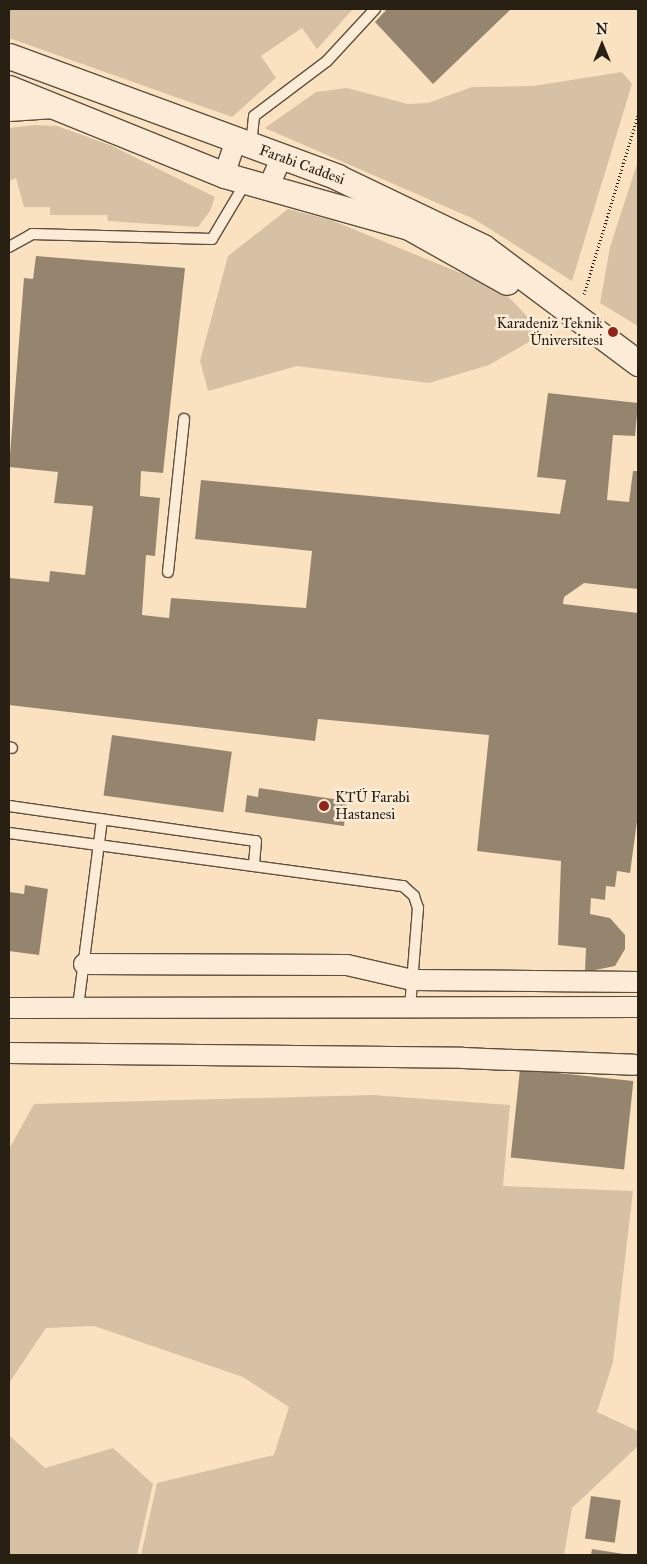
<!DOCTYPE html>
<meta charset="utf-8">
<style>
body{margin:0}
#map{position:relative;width:647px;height:1564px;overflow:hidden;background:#fae2c1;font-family:"IM FELL Great Primer",serif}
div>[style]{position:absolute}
.green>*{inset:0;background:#d6c1a4}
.building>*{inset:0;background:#96856e;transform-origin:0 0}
.path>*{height:3px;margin-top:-1.5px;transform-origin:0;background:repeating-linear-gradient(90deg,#292014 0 1px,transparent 0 3.5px)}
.roads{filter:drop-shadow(1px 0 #5d503f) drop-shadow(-1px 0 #5d503f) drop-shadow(0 1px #5d503f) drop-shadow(0 -1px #5d503f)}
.service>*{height:10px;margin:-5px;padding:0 5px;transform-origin:5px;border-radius:5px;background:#fcecd7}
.minor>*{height:20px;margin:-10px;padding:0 10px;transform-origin:10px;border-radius:10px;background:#fcecd7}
.tertiary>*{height:25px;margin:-12.5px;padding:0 12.5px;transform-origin:12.5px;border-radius:12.5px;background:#fcecd7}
.dots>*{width:14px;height:14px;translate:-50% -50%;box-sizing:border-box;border:2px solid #fcecd7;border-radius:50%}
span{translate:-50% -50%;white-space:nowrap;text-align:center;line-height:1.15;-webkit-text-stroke:5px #fcecd7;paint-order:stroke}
.street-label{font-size:15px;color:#292014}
.poi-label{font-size:15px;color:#292014}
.right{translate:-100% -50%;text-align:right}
.left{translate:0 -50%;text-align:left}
.frame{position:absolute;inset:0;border:10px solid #292014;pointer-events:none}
.north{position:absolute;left:577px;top:20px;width:50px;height:50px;-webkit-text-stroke:4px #fcecd7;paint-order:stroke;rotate:0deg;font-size:14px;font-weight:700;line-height:20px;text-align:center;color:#292014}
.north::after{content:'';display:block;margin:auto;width:18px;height:22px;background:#292014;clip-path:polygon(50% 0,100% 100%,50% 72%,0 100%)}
</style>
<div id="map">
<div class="green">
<div style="clip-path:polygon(9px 9px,353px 9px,317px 49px,302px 28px,261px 56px,276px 78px,232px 117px,9px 38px)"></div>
<div style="clip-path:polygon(622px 72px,632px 84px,572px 281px,474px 219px,265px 128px,316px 92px,347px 88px,408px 104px,428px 103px,472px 87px,533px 86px)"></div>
<div style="clip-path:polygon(34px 125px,57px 126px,110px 145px,215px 197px,210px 211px,198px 227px,108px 221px,107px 215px,50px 215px,50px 207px,24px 207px,16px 178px,9px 181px,9px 128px)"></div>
<div style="clip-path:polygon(638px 161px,638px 326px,600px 303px,610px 247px)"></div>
<div style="clip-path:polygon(288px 209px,331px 220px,502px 290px,540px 330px,534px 339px,489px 365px,429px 383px,297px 366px,208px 391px,200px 361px,228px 256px)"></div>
<div style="clip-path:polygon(372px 1095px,510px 1105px,503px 1186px,633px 1191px,613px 1362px,597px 1412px,638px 1431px,638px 1446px,572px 1508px,564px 1555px,141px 1555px,157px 1483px,274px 1455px,289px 1407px,243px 1377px,94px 1326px,46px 1328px,9px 1383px,9px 1149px,34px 1104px)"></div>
<div style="clip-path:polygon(9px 1435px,45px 1468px,113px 1448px,153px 1484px,137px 1555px,9px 1555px)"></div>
</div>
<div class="building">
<div style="clip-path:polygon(387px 9px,511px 9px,433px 84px,375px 22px)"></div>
<div style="clip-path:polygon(36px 256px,185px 268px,163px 473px,141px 471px,140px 496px,160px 498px,155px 556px,146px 555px,142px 615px,169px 618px,171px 598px,306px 608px,312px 551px,195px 539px,201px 480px,560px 514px,566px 480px,537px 477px,548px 393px,638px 403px,635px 436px,613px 435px,607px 500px,629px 502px,633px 471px,638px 471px,638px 589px,584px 583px,564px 597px,563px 604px,638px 613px,638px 814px,630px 873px,617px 871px,615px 887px,606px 886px,605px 900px,591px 898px,590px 914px,610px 918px,625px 935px,625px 949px,615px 966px,585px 972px,586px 948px,558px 945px,561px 861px,477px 851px,489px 735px,318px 719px,315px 741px,9px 705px,9px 578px,49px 582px,50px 571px,85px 575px,93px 506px,54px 503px,58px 472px,9px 467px,24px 278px,33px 279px)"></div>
<div style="left:112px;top:735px;width:121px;height:61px;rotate:8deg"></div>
<div style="clip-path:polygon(259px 788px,347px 801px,344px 826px,245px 812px,247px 795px,258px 797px)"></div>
<div style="clip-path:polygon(25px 885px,48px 889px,39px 955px,9px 951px,9px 892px,24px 894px)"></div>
<div style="left:520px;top:1069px;width:114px;height:89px;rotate:6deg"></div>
<div style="left:591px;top:1496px;width:30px;height:43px;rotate:8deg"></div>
<div style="clip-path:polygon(592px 1549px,624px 1554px,624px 1555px,591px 1555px)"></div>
</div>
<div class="path">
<div style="left:584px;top:294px;width:187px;rotate:-73.2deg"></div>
</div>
<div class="roads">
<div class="service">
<div style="left:251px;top:145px;width:29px;rotate:-84deg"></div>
<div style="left:254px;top:116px;width:91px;rotate:-37deg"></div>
<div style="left:327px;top:61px;width:71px;rotate:-47.3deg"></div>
<div style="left:9px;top:247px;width:26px;rotate:-29deg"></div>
<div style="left:32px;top:234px;width:180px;rotate:1.6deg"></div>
<div style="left:212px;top:239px;width:66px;rotate:-59.2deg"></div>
<div style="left:168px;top:572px;width:154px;rotate:-84deg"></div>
<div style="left:9px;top:747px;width:3px;rotate:18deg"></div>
<div style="left:9px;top:806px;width:249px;rotate:8.1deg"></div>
<div style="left:256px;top:841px;width:24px;rotate:95deg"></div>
<div style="left:9px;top:833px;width:398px;rotate:7.7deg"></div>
<div style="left:403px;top:886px;width:15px;rotate:42deg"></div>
<div style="left:414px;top:896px;width:13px;rotate:72deg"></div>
<div style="left:418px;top:908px;width:100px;rotate:94.6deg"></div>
<div style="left:78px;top:1007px;width:189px;rotate:-82.7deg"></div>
</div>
<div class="minor">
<div style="left:9px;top:111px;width:45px;rotate:-3.8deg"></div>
<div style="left:224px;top:175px;width:36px;rotate:-71deg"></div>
<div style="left:268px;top:188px;width:34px;rotate:-66deg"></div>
<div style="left:84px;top:964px;width:263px;rotate:0.2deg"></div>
<div style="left:347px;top:965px;width:67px;rotate:13deg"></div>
<div style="left:412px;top:980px;width:226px;rotate:0.5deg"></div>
<div style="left:9px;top:1008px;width:629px;rotate:-0.09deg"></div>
<div style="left:9px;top:1053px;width:454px;rotate:0.6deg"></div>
<div style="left:463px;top:1058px;width:171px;rotate:2.3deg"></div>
</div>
<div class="tertiary">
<div style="left:9px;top:56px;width:350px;rotate:20.2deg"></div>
<div style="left:337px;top:177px;width:162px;rotate:25.6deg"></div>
<div style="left:483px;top:247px;width:194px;rotate:36.8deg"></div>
<div style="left:9px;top:88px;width:232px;rotate:22deg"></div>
<div style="left:224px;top:175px;width:192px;rotate:15.7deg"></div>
<div style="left:409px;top:227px;width:112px;rotate:29.3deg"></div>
</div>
</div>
<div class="dots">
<div style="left:613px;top:332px;background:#8f2418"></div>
<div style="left:324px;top:806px;background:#8f2418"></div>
</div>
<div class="street-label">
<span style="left:302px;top:165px;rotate:20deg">Farabi Caddesi</span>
</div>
<div class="poi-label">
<span class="right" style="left:603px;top:332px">Karadeniz Teknik<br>Üniversitesi</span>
<span class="left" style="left:335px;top:806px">KTÜ Farabi<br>Hastanesi</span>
</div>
<div class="frame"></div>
<div class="north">N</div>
</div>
